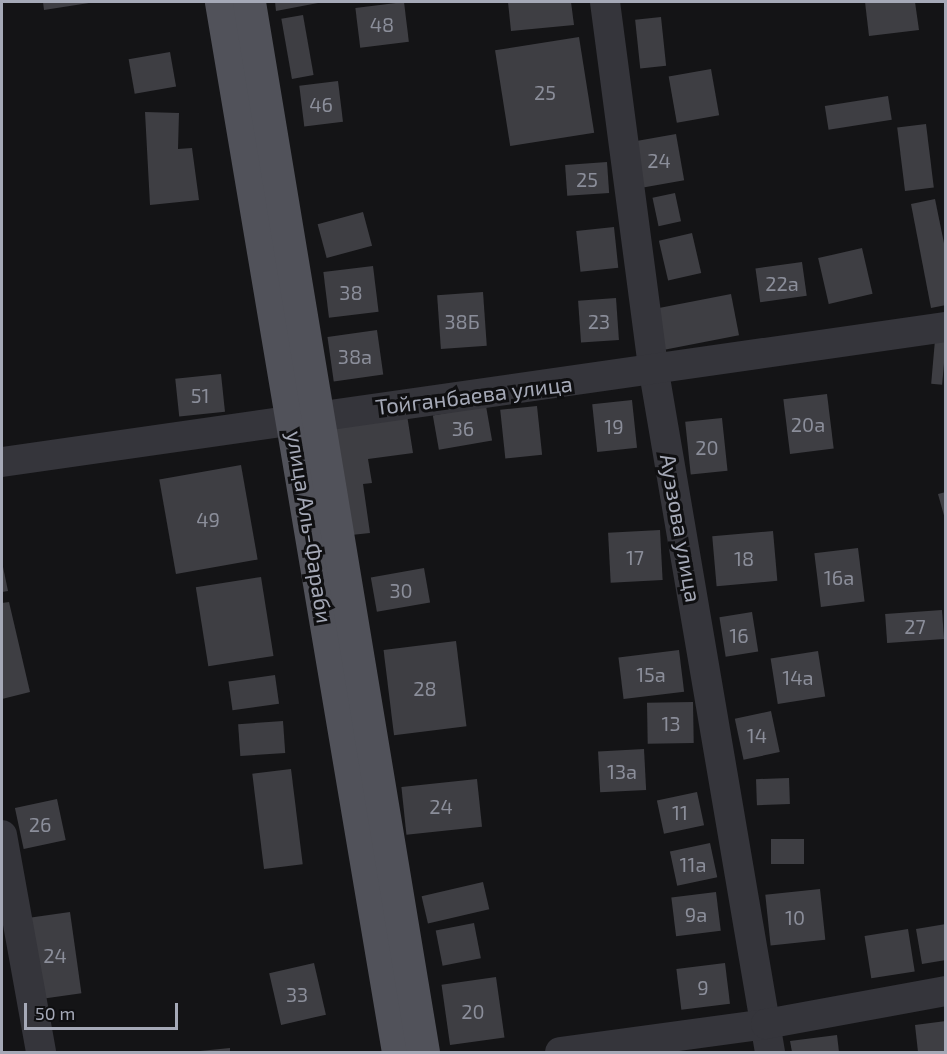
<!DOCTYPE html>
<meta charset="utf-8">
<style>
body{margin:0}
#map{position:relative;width:947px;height:1054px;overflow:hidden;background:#141416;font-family:"Exo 2",sans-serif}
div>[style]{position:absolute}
.building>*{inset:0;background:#3e3e43;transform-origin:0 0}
.minor>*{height:30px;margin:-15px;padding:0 15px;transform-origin:15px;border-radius:15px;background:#35353b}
.major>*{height:33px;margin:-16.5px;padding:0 16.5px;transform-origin:16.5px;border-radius:16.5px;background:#51525a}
span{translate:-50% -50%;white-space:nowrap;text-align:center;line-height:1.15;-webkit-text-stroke:6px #0f0f11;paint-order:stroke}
.number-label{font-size:20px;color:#8b8e9a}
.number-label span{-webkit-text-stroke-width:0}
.street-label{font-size:22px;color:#a5a9b7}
.frame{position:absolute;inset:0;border:3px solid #a5a9b7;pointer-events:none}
.scale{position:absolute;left:24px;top:1003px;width:154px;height:27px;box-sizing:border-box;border:3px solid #a5a9b7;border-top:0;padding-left:8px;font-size:18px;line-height:21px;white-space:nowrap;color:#a5a9b7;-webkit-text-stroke:4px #0f0f11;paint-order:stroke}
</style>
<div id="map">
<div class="building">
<div style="clip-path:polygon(43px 2px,89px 2px,89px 3px,44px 10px)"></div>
<div style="clip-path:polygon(275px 2px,318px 2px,318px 3px,276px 11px)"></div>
<div style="left:404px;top:2px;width:40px;height:49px;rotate:83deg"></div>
<div style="clip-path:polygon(508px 2px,571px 2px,574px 25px,511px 31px)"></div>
<div style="clip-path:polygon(865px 2px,915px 2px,919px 30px,869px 36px)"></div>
<div style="left:303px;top:15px;width:61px;height:22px;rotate:80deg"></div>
<div style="left:661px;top:17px;width:49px;height:26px;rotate:84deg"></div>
<div style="left:579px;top:37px;width:97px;height:85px;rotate:81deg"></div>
<div style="left:170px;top:52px;width:35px;height:42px;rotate:80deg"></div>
<div style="left:711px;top:69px;width:47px;height:43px;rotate:80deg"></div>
<div style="left:338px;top:81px;width:41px;height:39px;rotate:83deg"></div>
<div style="left:888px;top:96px;width:24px;height:64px;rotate:81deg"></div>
<div style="clip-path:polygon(145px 112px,179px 113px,178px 149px,192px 148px,199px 200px,150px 205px)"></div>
<div style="left:926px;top:124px;width:64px;height:29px;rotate:83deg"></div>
<div style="left:676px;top:134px;width:47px;height:43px;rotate:80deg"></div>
<div style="left:607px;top:162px;width:31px;height:42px;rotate:86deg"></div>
<div style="left:675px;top:193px;width:29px;height:23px;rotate:78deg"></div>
<div style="clip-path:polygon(935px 199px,946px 253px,946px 305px,931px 308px,911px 204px)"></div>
<div style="left:363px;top:212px;width:35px;height:47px;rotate:75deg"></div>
<div style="left:614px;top:227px;width:41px;height:38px;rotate:84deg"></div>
<div style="left:692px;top:233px;width:41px;height:34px;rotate:77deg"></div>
<div style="left:862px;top:248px;width:47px;height:45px;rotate:77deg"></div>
<div style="left:802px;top:262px;width:34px;height:47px;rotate:82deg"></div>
<div style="left:373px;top:266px;width:46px;height:50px;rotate:83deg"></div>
<div style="left:483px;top:292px;width:54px;height:46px;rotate:86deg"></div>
<div style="left:731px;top:294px;width:42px;height:76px;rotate:79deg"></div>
<div style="left:616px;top:298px;width:42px;height:38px;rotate:86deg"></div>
<div style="left:377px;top:330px;width:45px;height:50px;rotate:82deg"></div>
<div style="left:935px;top:340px;width:11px;height:44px;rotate:5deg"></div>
<div style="left:221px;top:374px;width:38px;height:46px;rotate:84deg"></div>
<div style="left:827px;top:394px;width:55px;height:44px;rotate:83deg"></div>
<div style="left:632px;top:400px;width:48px;height:40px;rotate:84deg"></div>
<div style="left:486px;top:406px;width:35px;height:54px;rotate:80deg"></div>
<div style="left:537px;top:406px;width:49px;height:37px;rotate:84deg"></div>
<div style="clip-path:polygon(407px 415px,413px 453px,368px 459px,372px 483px,363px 484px,370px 533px,351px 535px,334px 426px)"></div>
<div style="left:722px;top:418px;width:53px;height:37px;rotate:84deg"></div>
<div style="left:241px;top:465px;width:96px;height:83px;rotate:80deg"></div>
<div style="clip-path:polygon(946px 492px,946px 519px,945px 519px,938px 494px)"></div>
<div style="left:660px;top:530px;width:50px;height:52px;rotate:87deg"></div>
<div style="left:773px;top:531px;width:50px;height:61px;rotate:85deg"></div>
<div style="left:858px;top:548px;width:54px;height:44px;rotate:83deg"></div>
<div style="clip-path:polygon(2px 562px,8px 591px,2px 592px)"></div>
<div style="left:424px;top:568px;width:35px;height:54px;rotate:80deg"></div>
<div style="left:261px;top:577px;width:80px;height:66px;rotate:81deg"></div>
<div style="clip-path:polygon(9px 602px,30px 692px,2px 699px,2px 603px)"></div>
<div style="left:942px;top:610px;width:29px;height:57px;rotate:86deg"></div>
<div style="left:752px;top:612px;width:40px;height:33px;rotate:81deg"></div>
<div style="left:456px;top:641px;width:86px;height:73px;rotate:83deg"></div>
<div style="left:679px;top:650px;width:42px;height:61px;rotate:83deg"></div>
<div style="left:818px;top:651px;width:46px;height:48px;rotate:81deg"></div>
<div style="left:275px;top:675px;width:29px;height:47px;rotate:82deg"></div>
<div style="left:693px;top:702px;width:41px;height:46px;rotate:89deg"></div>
<div style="left:771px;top:711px;width:42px;height:37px;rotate:78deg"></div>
<div style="left:283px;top:721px;width:32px;height:45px;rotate:86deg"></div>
<div style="left:644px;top:749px;width:41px;height:46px;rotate:87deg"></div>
<div style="left:291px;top:769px;width:96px;height:39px;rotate:83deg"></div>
<div style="left:789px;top:778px;width:26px;height:33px;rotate:88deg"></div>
<div style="left:477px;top:779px;width:48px;height:76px;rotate:84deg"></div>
<div style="left:697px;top:792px;width:34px;height:41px;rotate:78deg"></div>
<div style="left:57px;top:799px;width:42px;height:43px;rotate:78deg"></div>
<div style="left:804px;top:839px;width:25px;height:33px;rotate:90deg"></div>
<div style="left:710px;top:843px;width:35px;height:41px;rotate:78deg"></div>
<div style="left:483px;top:882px;width:28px;height:63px;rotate:77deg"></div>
<div style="left:820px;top:889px;width:51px;height:55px;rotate:84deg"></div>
<div style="left:716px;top:892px;width:39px;height:45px;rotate:83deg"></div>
<div style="left:70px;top:912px;width:82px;height:41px;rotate:82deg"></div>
<div style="left:474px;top:923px;width:36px;height:39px;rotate:79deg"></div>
<div style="clip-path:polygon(946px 924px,946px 960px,922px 964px,916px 929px)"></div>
<div style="left:908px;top:929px;width:43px;height:44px;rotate:81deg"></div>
<div style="left:314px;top:963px;width:53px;height:46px;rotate:77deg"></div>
<div style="left:725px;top:963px;width:41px;height:49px;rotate:83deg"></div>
<div style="left:496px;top:977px;width:61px;height:55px;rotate:82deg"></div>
<div style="clip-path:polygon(946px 1021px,946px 1052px,918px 1052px,915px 1025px)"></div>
<div style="clip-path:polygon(837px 1035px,839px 1052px,792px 1052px,790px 1041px)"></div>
<div style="clip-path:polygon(230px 1048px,230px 1052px,200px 1052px,200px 1051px)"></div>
</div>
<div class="minor">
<div style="left:605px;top:2px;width:373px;rotate:82.5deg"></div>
<div style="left:654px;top:372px;width:690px;rotate:80.32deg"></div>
<div style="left:2px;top:462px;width:954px;rotate:-8.14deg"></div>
<div style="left:2px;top:835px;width:220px;rotate:79.8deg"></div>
<div style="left:560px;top:1052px;width:208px;rotate:-7.7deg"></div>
<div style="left:766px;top:1024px;width:183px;rotate:-10.4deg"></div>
</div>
<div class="major">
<div style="left:221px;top:2px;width:1065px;rotate:80.43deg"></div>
<div style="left:249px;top:2px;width:1064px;rotate:80.59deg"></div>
</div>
<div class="number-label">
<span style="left:382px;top:24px">48</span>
<span style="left:545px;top:92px">25</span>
<span style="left:321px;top:104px">46</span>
<span style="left:659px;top:160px">24</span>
<span style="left:587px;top:179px">25</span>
<span style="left:782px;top:283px">22а</span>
<span style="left:351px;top:292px">38</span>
<span style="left:462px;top:321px">38Б</span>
<span style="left:599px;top:321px">23</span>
<span style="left:355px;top:356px">38а</span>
<span style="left:200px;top:395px">51</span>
<span style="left:808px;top:424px">20а</span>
<span style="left:614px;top:426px">19</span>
<span style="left:463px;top:428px">36</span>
<span style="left:707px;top:447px">20</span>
<span style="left:208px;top:519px">49</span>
<span style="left:635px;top:557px">17</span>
<span style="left:744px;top:558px">18</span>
<span style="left:839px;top:577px">16а</span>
<span style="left:401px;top:590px">30</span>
<span style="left:915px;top:626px">27</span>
<span style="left:739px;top:635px">16</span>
<span style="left:651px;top:674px">15а</span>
<span style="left:798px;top:677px">14а</span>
<span style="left:425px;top:688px">28</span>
<span style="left:671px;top:723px">13</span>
<span style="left:757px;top:735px">14</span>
<span style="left:622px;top:771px">13а</span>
<span style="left:441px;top:806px">24</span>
<span style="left:680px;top:812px">11</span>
<span style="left:40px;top:824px">26</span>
<span style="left:693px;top:864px">11а</span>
<span style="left:696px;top:914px">9а</span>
<span style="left:795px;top:917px">10</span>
<span style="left:55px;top:955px">24</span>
<span style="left:703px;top:987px">9</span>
<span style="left:297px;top:994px">33</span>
<span style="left:473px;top:1011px">20</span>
</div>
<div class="street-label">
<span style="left:474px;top:395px;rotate:-7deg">Тойганбаева улица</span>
<span style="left:310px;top:527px;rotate:81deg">улица Аль-Фараби</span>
<span style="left:681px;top:528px;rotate:80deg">Ауэзова улица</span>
</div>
<div class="frame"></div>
<div class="scale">50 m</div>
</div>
